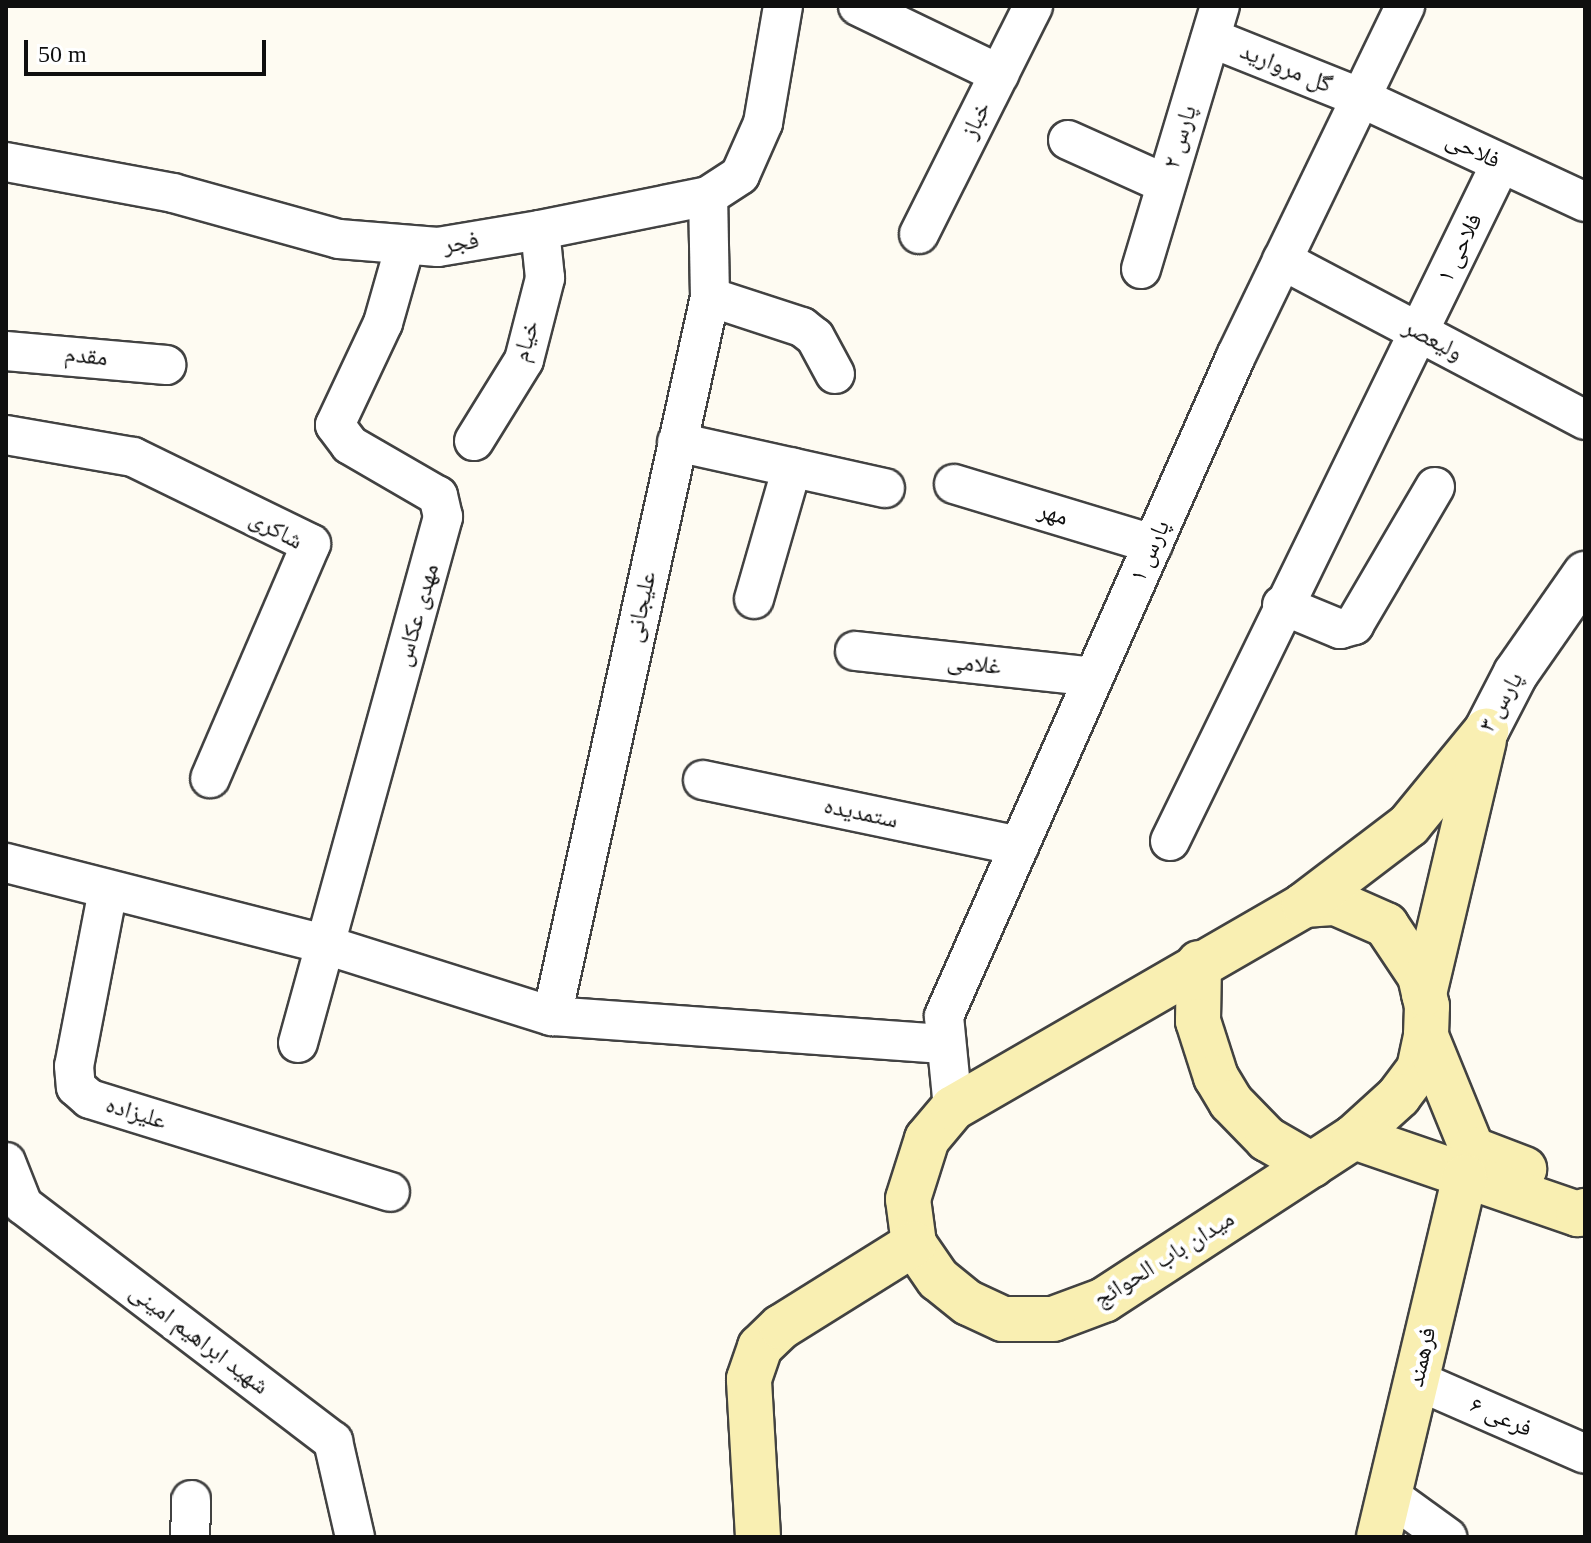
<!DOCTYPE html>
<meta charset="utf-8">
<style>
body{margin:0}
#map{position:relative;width:1591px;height:1543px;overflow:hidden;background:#fefbf2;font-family:"Times New Roman","Noto Naskh Arabic",serif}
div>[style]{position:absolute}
.roads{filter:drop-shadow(2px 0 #424242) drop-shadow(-2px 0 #424242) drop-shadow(0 2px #424242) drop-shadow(0 -2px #424242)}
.minor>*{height:38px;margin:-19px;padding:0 19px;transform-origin:19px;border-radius:19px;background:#fff}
.tertiary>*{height:44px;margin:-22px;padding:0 22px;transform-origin:22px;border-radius:22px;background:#fff}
.secondary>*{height:44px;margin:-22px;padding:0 22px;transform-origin:22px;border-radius:22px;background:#f9efb2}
span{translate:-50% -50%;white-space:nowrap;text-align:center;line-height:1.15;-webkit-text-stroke:8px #fff;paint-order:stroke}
.street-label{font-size:24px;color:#0f0f0f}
.frame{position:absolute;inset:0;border:8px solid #0f0f0f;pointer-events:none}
.scale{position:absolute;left:24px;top:40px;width:242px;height:36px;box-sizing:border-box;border:4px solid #0f0f0f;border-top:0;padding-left:10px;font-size:24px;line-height:28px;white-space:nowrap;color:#0f0f0f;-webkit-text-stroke:6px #fff;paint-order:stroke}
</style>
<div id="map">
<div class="roads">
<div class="minor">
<div style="left:858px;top:6px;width:157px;rotate:25.7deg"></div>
<div style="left:1211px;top:38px;width:162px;rotate:21.8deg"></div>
<div style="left:1361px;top:98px;width:247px;rotate:24.9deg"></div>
<div style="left:1068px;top:140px;width:107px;rotate:24.2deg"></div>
<div style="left:6px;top:162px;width:170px;rotate:10.5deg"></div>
<div style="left:173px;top:193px;width:172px;rotate:15.5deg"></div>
<div style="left:339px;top:239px;width:99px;rotate:4.6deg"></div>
<div style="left:438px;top:247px;width:103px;rotate:-9.5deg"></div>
<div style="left:540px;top:230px;width:171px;rotate:-11.4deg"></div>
<div style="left:708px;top:196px;width:38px;rotate:-33deg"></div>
<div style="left:740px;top:175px;width:57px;rotate:-66.1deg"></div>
<div style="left:763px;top:123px;width:119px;rotate:-80.3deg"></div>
<div style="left:919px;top:234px;width:255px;rotate:-63.4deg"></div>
<div style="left:1282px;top:260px;width:343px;rotate:27.8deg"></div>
<div style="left:1141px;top:269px;width:275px;rotate:-73.3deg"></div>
<div style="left:710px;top:297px;width:97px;rotate:18.1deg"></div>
<div style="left:802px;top:327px;width:16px;rotate:38deg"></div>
<div style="left:815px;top:337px;width:42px;rotate:61.6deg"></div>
<div style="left:6px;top:351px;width:161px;rotate:5deg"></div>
<div style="left:6px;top:435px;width:129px;rotate:9.8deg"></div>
<div style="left:133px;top:457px;width:198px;rotate:26deg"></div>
<div style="left:311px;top:544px;width:255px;rotate:113.3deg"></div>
<div style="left:474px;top:441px;width:95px;rotate:-58.3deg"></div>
<div style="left:524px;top:360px;width:85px;rotate:-75.6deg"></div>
<div style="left:545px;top:278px;width:48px;rotate:-95.9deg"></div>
<div style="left:677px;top:442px;width:213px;rotate:12.5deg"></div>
<div style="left:954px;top:484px;width:208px;rotate:16.8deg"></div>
<div style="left:754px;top:599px;width:137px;rotate:-73.9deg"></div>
<div style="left:1282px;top:605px;width:63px;rotate:22.5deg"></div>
<div style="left:1340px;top:629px;width:15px;rotate:-16deg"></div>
<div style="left:1354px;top:625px;width:160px;rotate:-59.6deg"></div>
<div style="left:855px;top:651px;width:240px;rotate:6.2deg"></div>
<div style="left:703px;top:780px;width:323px;rotate:11.8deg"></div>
<div style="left:1170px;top:841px;width:754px;rotate:-63.98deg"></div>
<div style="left:6px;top:863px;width:327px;rotate:14.3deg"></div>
<div style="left:323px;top:944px;width:240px;rotate:17.5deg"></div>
<div style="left:552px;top:1016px;width:394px;rotate:4.1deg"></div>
<div style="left:108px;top:890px;width:179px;rotate:100.9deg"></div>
<div style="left:74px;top:1066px;width:21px;rotate:85deg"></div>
<div style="left:76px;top:1087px;width:18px;rotate:41deg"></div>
<div style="left:90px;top:1099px;width:314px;rotate:17.2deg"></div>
<div style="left:552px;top:1016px;width:736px;rotate:-77.61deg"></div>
<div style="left:710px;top:297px;width:101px;rotate:-91.1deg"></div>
<div style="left:298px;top:1043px;width:546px;rotate:-74.59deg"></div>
<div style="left:443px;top:517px;width:22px;rotate:-103deg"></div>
<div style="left:438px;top:496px;width:102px;rotate:-149.9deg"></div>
<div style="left:350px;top:445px;width:25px;rotate:-127deg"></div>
<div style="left:335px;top:425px;width:113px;rotate:-64.8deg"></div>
<div style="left:383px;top:323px;width:80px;rotate:-74.1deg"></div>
<div style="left:953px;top:1108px;width:92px;rotate:-95.6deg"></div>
<div style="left:944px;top:1016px;width:722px;rotate:-66.13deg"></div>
<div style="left:1236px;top:356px;width:389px;rotate:-64.2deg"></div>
<div style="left:6px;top:1162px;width:46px;rotate:68.4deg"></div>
<div style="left:23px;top:1205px;width:390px;rotate:37.3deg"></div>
<div style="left:333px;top:1441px;width:98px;rotate:77.1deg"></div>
<div style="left:1416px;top:1380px;width:184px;rotate:23.6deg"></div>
<div style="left:1389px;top:1495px;width:72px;rotate:35.9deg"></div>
<div style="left:190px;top:1537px;width:37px;rotate:-88deg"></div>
</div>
<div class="tertiary">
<div style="left:1486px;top:731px;width:65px;rotate:-62.7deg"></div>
<div style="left:1516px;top:673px;width:121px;rotate:-55.1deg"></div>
</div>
<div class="secondary">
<div style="left:1304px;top:905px;width:32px;rotate:-4deg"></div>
<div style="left:1336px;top:903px;width:55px;rotate:23.7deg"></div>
<div style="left:1386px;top:925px;width:61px;rotate:56.3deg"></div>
<div style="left:1420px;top:976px;width:31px;rotate:77deg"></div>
<div style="left:1427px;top:1006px;width:30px;rotate:92deg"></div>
<div style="left:1426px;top:1036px;width:34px;rotate:102deg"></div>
<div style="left:1419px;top:1069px;width:34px;rotate:127deg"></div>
<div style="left:1399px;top:1096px;width:61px;rotate:137.7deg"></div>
<div style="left:1354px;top:1137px;width:298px;rotate:146.9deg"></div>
<div style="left:1104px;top:1300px;width:54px;rotate:159.6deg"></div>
<div style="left:1053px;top:1319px;width:50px;rotate:180deg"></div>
<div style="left:1003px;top:1319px;width:38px;rotate:-155deg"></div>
<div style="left:968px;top:1303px;width:38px;rotate:-141deg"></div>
<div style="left:938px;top:1279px;width:42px;rotate:-124.4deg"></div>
<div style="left:914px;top:1244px;width:45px;rotate:-97.6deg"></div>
<div style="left:908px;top:1199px;width:63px;rotate:-72.4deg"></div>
<div style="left:927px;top:1139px;width:40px;rotate:-50deg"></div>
<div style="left:953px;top:1108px;width:405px;rotate:-30deg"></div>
<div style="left:1304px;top:905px;width:132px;rotate:-37.3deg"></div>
<div style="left:1409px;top:825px;width:122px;rotate:-50.7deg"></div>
<div style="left:1199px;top:963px;width:58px;rotate:91deg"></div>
<div style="left:1198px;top:1021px;width:59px;rotate:72.2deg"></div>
<div style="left:1216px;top:1077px;width:29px;rotate:59deg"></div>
<div style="left:1231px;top:1102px;width:52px;rotate:45.8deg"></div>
<div style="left:1267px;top:1139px;width:52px;rotate:30deg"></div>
<div style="left:1424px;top:994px;width:260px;rotate:-76.7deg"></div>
<div style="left:1426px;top:1036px;width:122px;rotate:67.8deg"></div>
<div style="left:1472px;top:1149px;width:56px;rotate:21deg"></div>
<div style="left:1354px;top:1137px;width:237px;rotate:19deg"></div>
<div style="left:1578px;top:1214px;width:8px;rotate:-23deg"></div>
<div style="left:758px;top:1537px;width:158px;rotate:-93.3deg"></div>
<div style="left:749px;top:1379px;width:34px;rotate:-71deg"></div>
<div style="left:760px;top:1347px;width:29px;rotate:-44deg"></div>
<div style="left:781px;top:1327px;width:157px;rotate:-32deg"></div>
<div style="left:1379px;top:1537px;width:370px;rotate:-76.6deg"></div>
</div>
</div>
<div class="street-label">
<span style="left:1286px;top:68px;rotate:22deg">گل مروارید</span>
<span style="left:976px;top:120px;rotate:-64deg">خباز</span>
<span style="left:1180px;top:137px;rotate:-73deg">پارس ۲</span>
<span style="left:1473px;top:150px;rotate:25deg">فلاحی</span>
<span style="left:461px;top:243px;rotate:-9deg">فجر</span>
<span style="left:1460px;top:248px;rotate:-64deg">فلاحی ۱</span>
<span style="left:1433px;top:340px;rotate:28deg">ولیعصر</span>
<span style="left:526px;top:341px;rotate:-73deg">خیام</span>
<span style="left:86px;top:356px;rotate:6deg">مقدم</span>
<span style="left:1053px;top:514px;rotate:17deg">مهر</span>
<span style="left:276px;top:530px;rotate:28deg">شاکری</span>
<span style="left:1150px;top:551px;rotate:-66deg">پارس ۱</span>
<span style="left:641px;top:607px;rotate:-78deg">علیجانی</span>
<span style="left:417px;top:615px;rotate:-74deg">مهدی عکاس</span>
<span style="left:974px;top:664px;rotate:6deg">غلامی</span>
<span style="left:1501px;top:702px;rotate:-60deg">پارس ۳</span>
<span style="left:861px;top:813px;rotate:12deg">ستمدیده</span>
<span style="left:136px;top:1113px;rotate:17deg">علیزاده</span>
<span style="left:1164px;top:1259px;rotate:-32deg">میدان باب الحوائج</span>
<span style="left:199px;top:1339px;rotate:37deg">شهید ابراهیم امینی</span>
<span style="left:1422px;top:1357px;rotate:-77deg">فرهمند</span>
<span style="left:1501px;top:1417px;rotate:24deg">فرعی ۶</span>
</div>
<div class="frame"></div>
<div class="scale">50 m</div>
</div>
